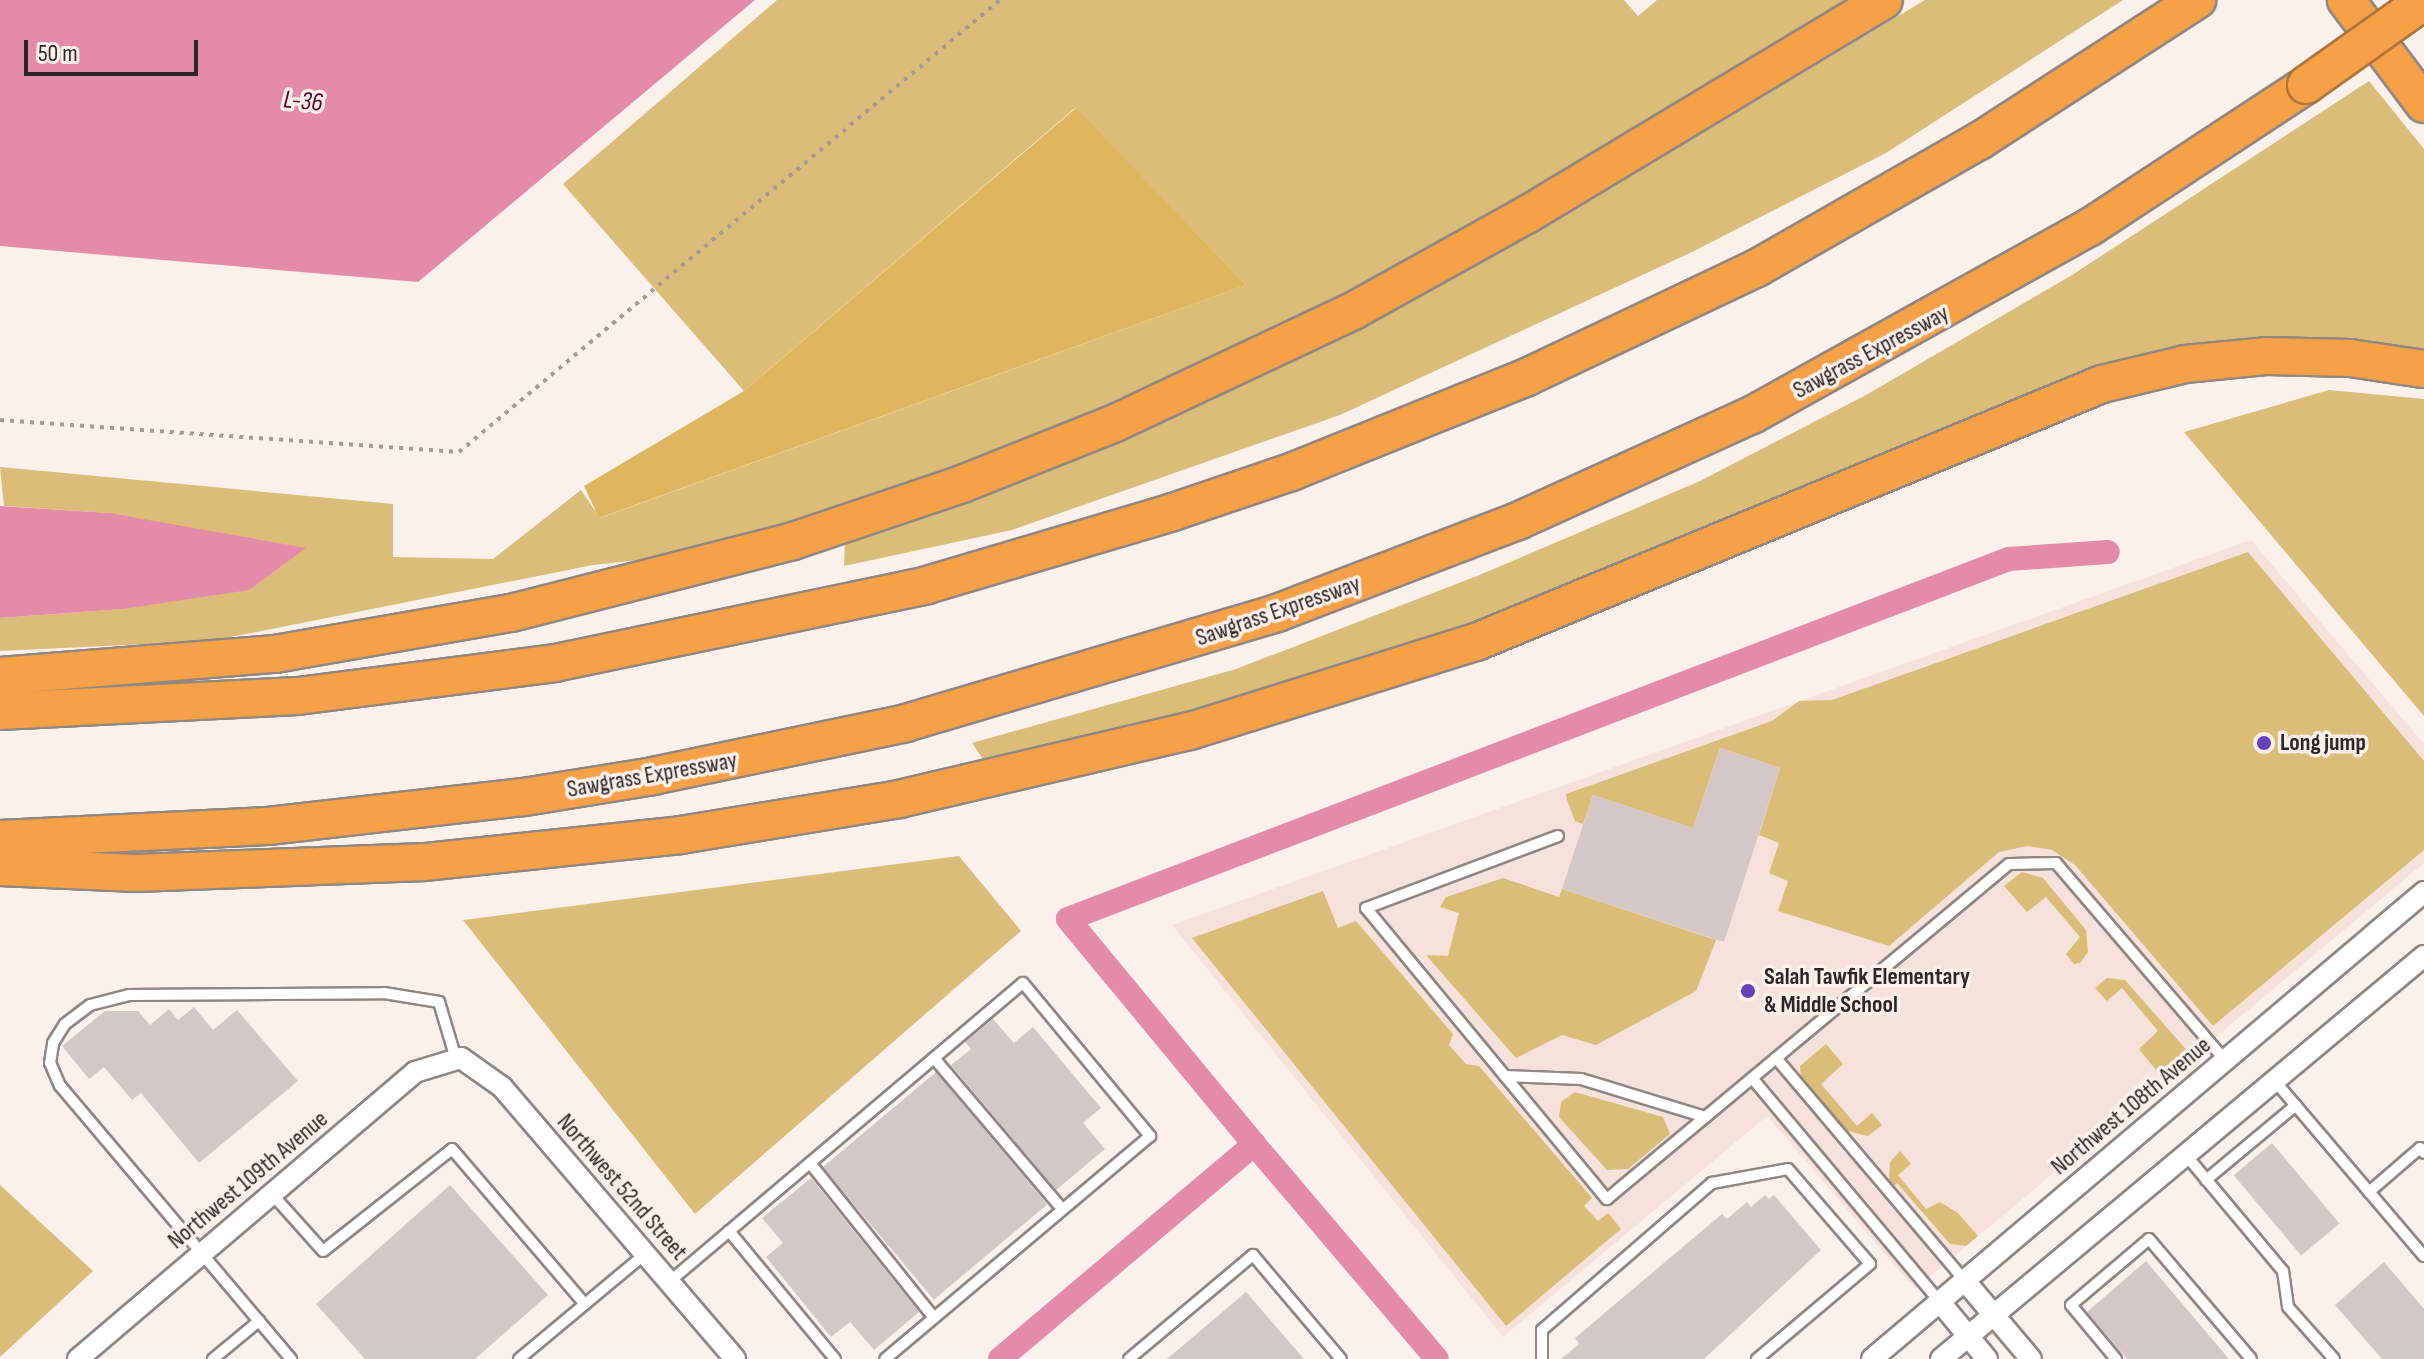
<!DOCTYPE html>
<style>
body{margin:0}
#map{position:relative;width:2424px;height:1359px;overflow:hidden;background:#fcf0eb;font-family:"Sofia Sans Condensed",sans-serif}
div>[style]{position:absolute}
.built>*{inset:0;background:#f6e2da}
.green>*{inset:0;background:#dbbc78}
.forest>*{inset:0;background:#ddb65f}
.water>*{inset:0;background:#e58baa}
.canal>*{height:24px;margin:-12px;padding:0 12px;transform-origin:12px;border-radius:12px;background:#e58baa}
.building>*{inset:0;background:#d4c8c7;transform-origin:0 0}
.path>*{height:4px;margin-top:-2px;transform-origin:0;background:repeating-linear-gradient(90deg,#a49b97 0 4px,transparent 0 10px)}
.roads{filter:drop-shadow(2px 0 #908682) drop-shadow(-2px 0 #908682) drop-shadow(0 2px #908682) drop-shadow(0 -2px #908682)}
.lane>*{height:10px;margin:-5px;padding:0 5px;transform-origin:5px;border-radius:5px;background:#fff}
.street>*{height:20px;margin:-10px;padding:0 10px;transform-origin:10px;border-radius:10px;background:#fff}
.highway>*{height:36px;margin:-18px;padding:0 18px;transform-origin:18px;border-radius:18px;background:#f6a147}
.bridges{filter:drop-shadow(2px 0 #af763b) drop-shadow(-2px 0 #af763b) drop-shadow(0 2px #af763b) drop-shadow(0 -2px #af763b)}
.highway-bridge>*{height:36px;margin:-18px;padding:0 18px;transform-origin:18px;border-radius:18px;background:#f6a147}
.dots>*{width:22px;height:22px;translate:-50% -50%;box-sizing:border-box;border:4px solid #fcf0eb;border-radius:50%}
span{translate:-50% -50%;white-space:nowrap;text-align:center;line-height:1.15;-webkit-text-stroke:7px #fcf0eb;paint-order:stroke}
.street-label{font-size:24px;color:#2c2726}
.poi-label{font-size:24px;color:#2c2726;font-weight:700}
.left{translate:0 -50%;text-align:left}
.water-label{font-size:26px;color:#510029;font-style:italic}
.scale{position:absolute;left:24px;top:40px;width:174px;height:36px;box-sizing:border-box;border:4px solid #2c2726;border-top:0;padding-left:10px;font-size:24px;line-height:28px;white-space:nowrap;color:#2c2726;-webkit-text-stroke:6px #fcf0eb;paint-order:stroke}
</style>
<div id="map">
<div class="built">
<div style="clip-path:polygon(2251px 540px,2424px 744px,2424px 863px,1915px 1289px,1767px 1116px,1503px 1337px,1172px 925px)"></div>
</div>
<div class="green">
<div style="clip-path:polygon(777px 0,1624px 0,1638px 16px,1657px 0,1856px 0,1350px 299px,1018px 451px,694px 554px,593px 565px,211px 641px,0 651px,0 618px,123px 609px,109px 513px,4px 506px,0 467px,393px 504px,393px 557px,493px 559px,581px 490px,600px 518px,1246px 285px,1075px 108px,744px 391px,563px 184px)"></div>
<div style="clip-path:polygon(1925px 0,2123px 0,1886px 153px,1692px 252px,1340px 415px,1012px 530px,844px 566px,845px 541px,927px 516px,1082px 455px,1298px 359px,1688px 142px)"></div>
<div style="clip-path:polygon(2369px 81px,2424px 149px,2424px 361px,2192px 357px,1472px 632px,992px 772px,972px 743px,1236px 669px,1477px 576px,1700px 481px,1866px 395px,2072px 275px)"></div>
<div style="clip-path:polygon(2329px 390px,2424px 399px,2424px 716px,2184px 432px)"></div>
<div style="clip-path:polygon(2248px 552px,2424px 761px,2424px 850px,2213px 1026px,2075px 865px,2052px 850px,2027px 846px,1999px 852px,1889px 946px,1778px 911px,1788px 881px,1769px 873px,1779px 843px,1759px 835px,1780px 768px,1720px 748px,1693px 828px,1593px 795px,1583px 824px,1575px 821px,1567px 800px,1566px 794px,1772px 721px,1799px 701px,1832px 700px)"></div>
<div style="clip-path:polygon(959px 856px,1021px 931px,695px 1214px,463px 920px)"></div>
<div style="clip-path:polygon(2022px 872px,2043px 878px,2086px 930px,2088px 952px,2080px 963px,2074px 964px,2066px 954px,2080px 937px,2046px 897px,2027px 912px,2004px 886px)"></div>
<div style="clip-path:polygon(1503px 878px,1559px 897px,1562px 889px,1716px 940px,1696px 991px,1596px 1045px,1562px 1035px,1516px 1058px,1426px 955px,1448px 956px,1459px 913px,1440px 907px,1446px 897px)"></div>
<div style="clip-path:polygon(1323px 891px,1338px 928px,1356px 921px,1453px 1034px,1449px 1045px,1466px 1064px,1479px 1066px,1592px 1198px,1584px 1206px,1598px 1221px,1608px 1213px,1621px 1229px,1506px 1326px,1192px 938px)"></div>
<div style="clip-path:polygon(2107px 978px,2125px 980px,2190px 1054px,2164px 1080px,2139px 1049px,2158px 1031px,2122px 988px,2107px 1001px,2095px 988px)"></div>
<div style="clip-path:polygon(1826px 1044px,1843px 1064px,1821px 1084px,1857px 1126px,1872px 1113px,1882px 1125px,1868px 1136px,1844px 1130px,1801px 1077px,1800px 1066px)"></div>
<div style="clip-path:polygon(1575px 1092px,1663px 1117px,1670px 1134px,1628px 1169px,1607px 1170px,1559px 1117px,1561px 1102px)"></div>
<div style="clip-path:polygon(1900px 1151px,1911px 1164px,1898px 1175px,1926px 1209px,1940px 1202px,1958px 1213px,1978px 1236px,1966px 1246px,1950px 1244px,1897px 1183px,1892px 1187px,1889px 1182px,1890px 1162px)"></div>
<div style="clip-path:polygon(0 1185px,93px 1271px,0 1357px)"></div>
</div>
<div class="forest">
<div style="clip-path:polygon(1076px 108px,1246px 285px,599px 518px,584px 486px,744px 391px)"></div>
</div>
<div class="water">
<div style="clip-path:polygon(0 0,755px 0,418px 282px,0 246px)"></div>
<div style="clip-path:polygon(0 506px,109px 513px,306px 548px,249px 590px,123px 609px,0 618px)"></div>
</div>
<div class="canal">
<div style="left:1254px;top:1144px;width:282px;rotate:49.6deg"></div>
<div style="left:1000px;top:1359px;width:333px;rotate:-40.2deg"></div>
<div style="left:1254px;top:1144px;width:292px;rotate:-129.6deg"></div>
<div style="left:1068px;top:919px;width:1008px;rotate:-20.94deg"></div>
<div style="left:2009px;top:559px;width:99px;rotate:-4deg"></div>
</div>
<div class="building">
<div style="clip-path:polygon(1720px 748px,1780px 768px,1724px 942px,1562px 889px,1593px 795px,1693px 828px)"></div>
<div style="clip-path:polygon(194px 1007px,213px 1030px,237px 1010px,298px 1081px,199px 1163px,141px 1093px,132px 1100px,104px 1067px,89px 1079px,62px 1046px,105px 1011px,138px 1011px,150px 1025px,169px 1009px,178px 1020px)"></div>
<div style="clip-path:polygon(993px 1019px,1014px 1043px,1033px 1027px,1101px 1108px,1083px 1123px,1105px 1149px,1056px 1190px,951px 1065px,971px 1049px,965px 1042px)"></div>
<div style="left:936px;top:1072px;width:173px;height:148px;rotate:50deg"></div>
<div style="left:2272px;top:1143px;width:105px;height:50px;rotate:50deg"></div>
<div style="clip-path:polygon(811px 1178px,919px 1312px,874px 1350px,850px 1322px,831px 1337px,766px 1257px,783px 1243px,762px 1218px)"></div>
<div style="clip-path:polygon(450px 1185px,548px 1295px,475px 1359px,365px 1359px,316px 1304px)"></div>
<div style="clip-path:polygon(1765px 1195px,1769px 1199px,1774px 1195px,1821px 1250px,1704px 1359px,1561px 1359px,1579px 1344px,1575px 1338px,1722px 1214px,1727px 1219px,1747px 1202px,1751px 1207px)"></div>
<div style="clip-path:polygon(2146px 1261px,2229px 1359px,2127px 1359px,2087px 1312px)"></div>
<div style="clip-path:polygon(2384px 1262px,2424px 1309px,2424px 1359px,2382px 1359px,2335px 1305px)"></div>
<div style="clip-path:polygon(1246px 1292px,1304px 1359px,1167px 1359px)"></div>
</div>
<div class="path">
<div style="left:0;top:420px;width:460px;rotate:4deg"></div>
<div style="left:459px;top:452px;width:705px;rotate:-39.88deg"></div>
</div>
<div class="roads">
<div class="lane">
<div style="left:1558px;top:836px;width:205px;rotate:159.4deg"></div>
<div style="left:1366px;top:908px;width:378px;rotate:50.4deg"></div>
<div style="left:1607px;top:1199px;width:523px;rotate:-39.81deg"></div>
<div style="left:2009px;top:864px;width:47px;rotate:-1.2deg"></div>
<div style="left:2056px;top:863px;width:260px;rotate:49.4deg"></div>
<div style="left:934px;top:1058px;width:198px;rotate:49.7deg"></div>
<div style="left:1776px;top:1058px;width:292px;rotate:49.7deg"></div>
<div style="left:1505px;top:1076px;width:76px;rotate:2.3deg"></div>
<div style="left:1581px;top:1079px;width:130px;rotate:17deg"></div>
<div style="left:1752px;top:1078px;width:292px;rotate:50deg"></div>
<div style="left:2274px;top:1080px;width:231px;rotate:49.6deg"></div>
<div style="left:2185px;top:1154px;width:153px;rotate:50.1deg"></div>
<div style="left:2283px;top:1271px;width:36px;rotate:82deg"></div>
<div style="left:2288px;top:1307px;width:69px;rotate:48.5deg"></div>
<div style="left:810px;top:1163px;width:198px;rotate:51.3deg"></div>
<div style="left:2206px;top:1180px;width:117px;rotate:-39.8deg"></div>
<div style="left:2369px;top:1192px;width:67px;rotate:-40.8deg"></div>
<div style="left:2420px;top:1148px;width:6px;rotate:51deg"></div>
<div style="left:272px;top:1194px;width:76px;rotate:48.2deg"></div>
<div style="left:323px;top:1251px;width:164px;rotate:-38.3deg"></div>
<div style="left:452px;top:1149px;width:204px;rotate:49.4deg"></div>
<div style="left:729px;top:1231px;width:166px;rotate:50.4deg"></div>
<div style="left:669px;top:1282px;width:463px;rotate:-40.2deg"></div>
<div style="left:1023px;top:983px;width:199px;rotate:50.3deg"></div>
<div style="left:1150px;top:1136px;width:346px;rotate:139.9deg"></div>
<div style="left:213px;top:1359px;width:60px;rotate:-39.6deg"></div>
<div style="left:291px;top:1359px;width:358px;rotate:-130.2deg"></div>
<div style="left:60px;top:1086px;width:25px;rotate:-113deg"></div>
<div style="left:50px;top:1063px;width:20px;rotate:-81deg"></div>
<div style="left:53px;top:1043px;width:22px;rotate:-58deg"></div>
<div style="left:65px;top:1024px;width:31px;rotate:-37deg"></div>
<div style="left:90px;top:1005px;width:40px;rotate:-14.4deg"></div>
<div style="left:129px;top:995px;width:255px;rotate:-0.4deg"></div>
<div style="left:384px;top:993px;width:56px;rotate:9.3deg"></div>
<div style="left:439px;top:1002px;width:59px;rotate:73.4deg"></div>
<div style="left:519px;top:1359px;width:164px;rotate:-39.8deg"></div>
<div style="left:1129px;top:1359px;width:162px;rotate:-40deg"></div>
<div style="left:1253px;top:1255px;width:136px;rotate:49.8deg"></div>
<div style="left:1542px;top:1359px;width:29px;rotate:-90deg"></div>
<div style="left:1542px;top:1330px;width:225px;rotate:-40.9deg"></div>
<div style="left:1712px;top:1183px;width:77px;rotate:-10.4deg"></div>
<div style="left:1788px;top:1169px;width:125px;rotate:49.2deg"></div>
<div style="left:1870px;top:1264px;width:148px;rotate:139.9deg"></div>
<div style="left:2116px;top:1359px;width:70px;rotate:-129.8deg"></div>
<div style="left:2071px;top:1305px;width:102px;rotate:-40.2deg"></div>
<div style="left:2149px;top:1239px;width:157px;rotate:49.6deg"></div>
</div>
<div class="street">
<div style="left:1965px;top:1281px;width:102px;rotate:49.8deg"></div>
<div style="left:1940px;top:1302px;width:74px;rotate:50.5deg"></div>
<div style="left:78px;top:1359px;width:443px;rotate:-40.4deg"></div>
<div style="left:415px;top:1072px;width:48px;rotate:-16.9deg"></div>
<div style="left:461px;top:1058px;width:50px;rotate:35.3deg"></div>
<div style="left:502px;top:1087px;width:358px;rotate:49.4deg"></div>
<div style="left:1872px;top:1359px;width:723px;rotate:-40.23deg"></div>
<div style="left:1941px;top:1359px;width:629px;rotate:-39.84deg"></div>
</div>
<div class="highway">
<div style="left:2346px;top:0;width:130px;rotate:53.1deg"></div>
<div style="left:0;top:676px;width:276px;rotate:-4.6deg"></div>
<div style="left:275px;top:654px;width:240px;rotate:-9.9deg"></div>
<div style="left:511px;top:613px;width:291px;rotate:-14.3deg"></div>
<div style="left:793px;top:541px;width:178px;rotate:-18.6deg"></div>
<div style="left:962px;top:484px;width:165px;rotate:-21.7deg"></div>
<div style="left:1115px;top:423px;width:263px;rotate:-25.2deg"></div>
<div style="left:1353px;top:311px;width:200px;rotate:-29deg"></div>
<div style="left:1528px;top:214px;width:415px;rotate:-31deg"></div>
<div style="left:0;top:711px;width:298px;rotate:-2.9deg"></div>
<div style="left:298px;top:696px;width:259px;rotate:-7.3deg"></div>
<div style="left:555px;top:663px;width:380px;rotate:-11.8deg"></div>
<div style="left:927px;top:585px;width:257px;rotate:-16.5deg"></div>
<div style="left:1173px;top:512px;width:125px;rotate:-18.7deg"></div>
<div style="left:1291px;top:472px;width:254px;rotate:-21.9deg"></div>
<div style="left:1527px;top:377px;width:255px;rotate:-25.4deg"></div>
<div style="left:1757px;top:268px;width:256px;rotate:-29.8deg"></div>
<div style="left:1979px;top:141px;width:260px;rotate:-32.9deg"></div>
<div style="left:0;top:839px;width:268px;rotate:-2.8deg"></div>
<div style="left:268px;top:826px;width:258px;rotate:-6.5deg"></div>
<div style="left:524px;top:797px;width:131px;rotate:-9.2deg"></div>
<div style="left:653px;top:776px;width:258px;rotate:-11.8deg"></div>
<div style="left:906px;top:723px;width:387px;rotate:-16.5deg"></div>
<div style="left:1277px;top:613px;width:258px;rotate:-20.9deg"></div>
<div style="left:1518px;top:521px;width:257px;rotate:-24.4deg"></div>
<div style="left:1752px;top:415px;width:387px;rotate:-29.1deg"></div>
<div style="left:2090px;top:227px;width:258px;rotate:-33.3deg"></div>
<div style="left:0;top:867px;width:136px;rotate:2.5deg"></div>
<div style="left:136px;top:873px;width:289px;rotate:-2.2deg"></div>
<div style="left:425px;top:862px;width:256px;rotate:-6deg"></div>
<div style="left:680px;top:835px;width:222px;rotate:-9.3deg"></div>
<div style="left:899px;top:799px;width:299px;rotate:-13.2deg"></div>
<div style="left:1190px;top:731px;width:300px;rotate:-17.3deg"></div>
<div style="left:1476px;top:642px;width:677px;rotate:-22.4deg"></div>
<div style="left:2102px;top:384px;width:85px;rotate:-13.5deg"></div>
<div style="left:2185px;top:364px;width:81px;rotate:-5.6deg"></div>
<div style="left:2266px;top:356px;width:84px;rotate:1.4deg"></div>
<div style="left:2350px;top:358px;width:75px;rotate:8.5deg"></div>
</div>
</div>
<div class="bridges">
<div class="highway-bridge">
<div style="left:2306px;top:85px;width:145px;rotate:-35.4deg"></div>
</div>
</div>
<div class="dots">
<div style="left:2264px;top:743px;background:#6641ba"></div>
<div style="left:1748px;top:991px;background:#6641ba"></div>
</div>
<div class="street-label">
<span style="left:1871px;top:352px;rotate:-28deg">Sawgrass Expressway</span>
<span style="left:1278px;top:611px;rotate:-19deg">Sawgrass Expressway</span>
<span style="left:652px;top:775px;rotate:-10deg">Sawgrass Expressway</span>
<span style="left:2131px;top:1106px;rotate:-40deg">Northwest 108th Avenue</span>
<span style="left:248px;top:1180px;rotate:-40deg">Northwest 109th Avenue</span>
<span style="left:622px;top:1187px;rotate:49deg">Northwest 52nd Street</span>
</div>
<div class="poi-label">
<span class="left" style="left:2280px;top:743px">Long jump</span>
<span class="left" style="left:1764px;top:991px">Salah Tawfik Elementary<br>&amp; Middle School</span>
</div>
<div class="water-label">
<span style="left:303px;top:102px;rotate:5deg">L-36</span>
</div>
<div class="scale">50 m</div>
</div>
